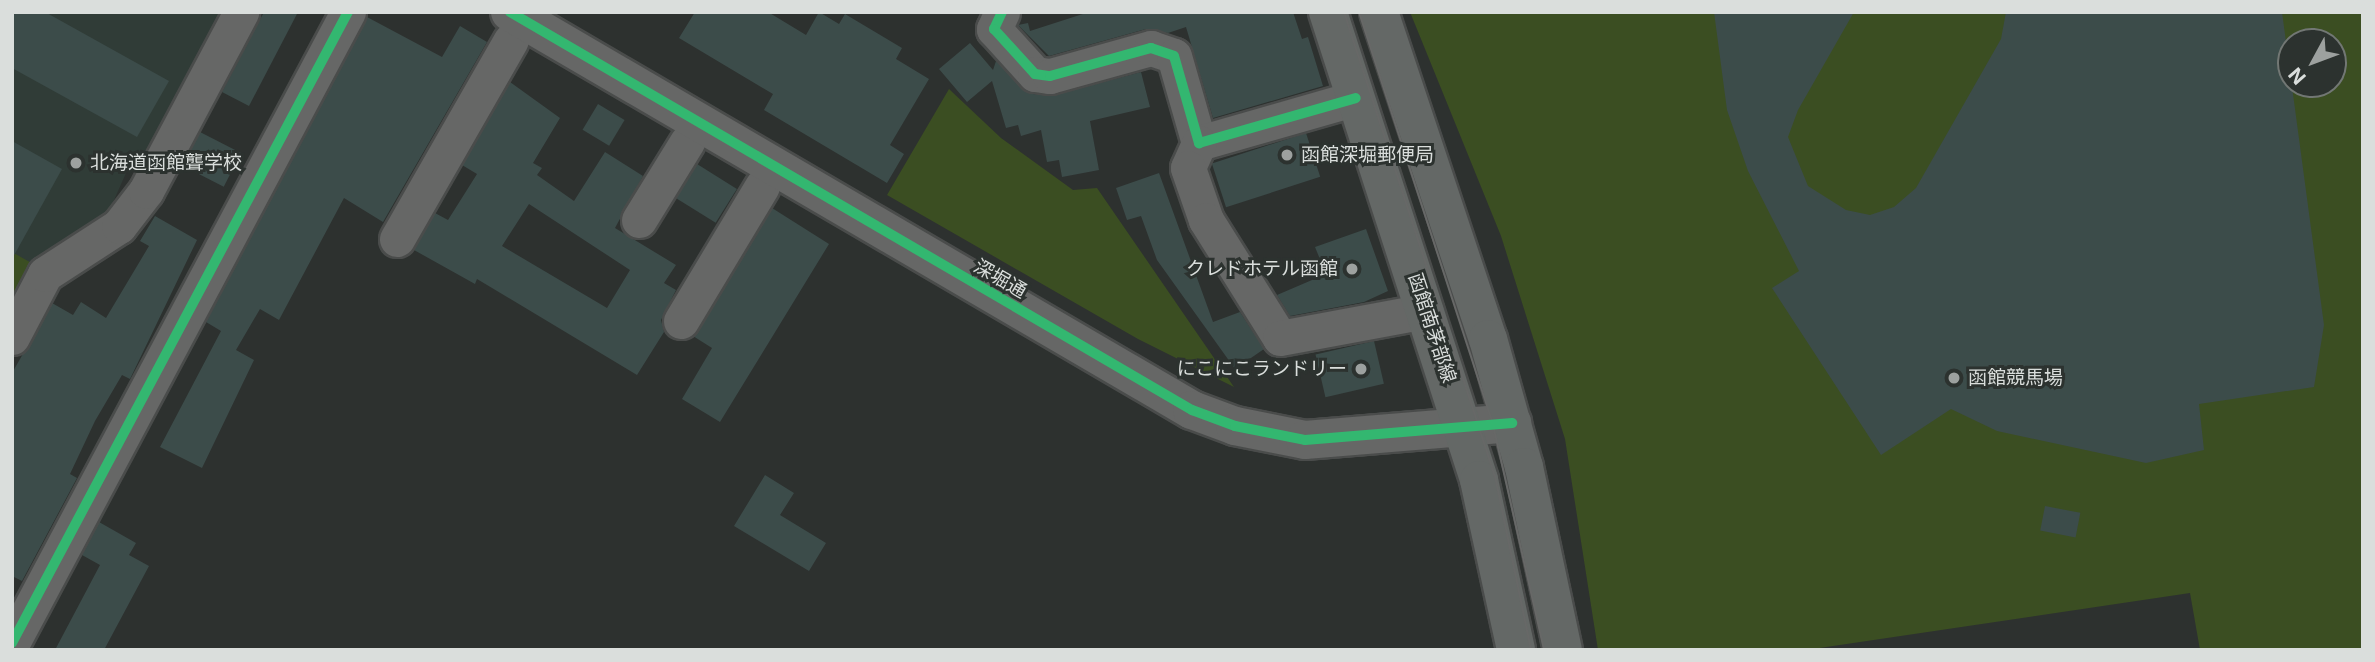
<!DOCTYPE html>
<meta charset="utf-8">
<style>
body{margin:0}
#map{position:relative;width:2375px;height:662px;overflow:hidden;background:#2d312f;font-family:Inter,"Noto Sans JP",sans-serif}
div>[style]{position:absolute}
.built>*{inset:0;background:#303c37}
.green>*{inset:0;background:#3b4e22}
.building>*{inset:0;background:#3c4c4a;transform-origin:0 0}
.roads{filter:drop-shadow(2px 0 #4a4c4b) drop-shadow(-2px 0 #4a4c4b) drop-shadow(0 2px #4a4c4b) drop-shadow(0 -2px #4a4c4b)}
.minor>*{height:35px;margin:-17.5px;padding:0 17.5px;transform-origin:17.5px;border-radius:17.5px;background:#666766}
.tertiary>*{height:38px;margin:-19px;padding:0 19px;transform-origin:19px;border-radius:19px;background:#666766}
.primary>*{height:38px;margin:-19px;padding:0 19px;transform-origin:19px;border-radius:19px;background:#646866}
.tram>*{height:2px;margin:-1px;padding:0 1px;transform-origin:1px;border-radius:1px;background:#676867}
.cycleway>*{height:10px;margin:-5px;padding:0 5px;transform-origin:5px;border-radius:5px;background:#33b770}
.dots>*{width:19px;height:19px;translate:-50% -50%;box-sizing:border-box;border:4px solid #2c322f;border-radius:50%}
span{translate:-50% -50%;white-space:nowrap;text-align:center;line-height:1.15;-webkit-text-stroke:6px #2c322f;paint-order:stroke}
.poi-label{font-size:19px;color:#dadedc}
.left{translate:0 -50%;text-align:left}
.right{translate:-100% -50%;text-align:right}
.street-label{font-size:19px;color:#dadedc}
.frame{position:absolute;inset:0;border:14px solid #dadedc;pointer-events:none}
.north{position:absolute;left:2277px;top:28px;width:70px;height:70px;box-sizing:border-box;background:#2c322f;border:2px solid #727774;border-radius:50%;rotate:229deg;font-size:19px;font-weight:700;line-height:28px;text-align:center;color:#dadedc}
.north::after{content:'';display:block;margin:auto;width:24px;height:32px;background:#9da19f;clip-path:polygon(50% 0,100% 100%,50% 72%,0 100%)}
</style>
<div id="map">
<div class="built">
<div style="clip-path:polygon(12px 12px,229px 12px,150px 162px,130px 164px,107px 216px,12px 312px)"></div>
</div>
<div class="green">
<div style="clip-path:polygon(evenodd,1410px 12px,2363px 12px,2363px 650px,2200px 650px,2190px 593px,1806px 650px,1598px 650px,1565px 439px,1501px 236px,1410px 12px,2291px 42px,2333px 42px,2333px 84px,2291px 84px,2291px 42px)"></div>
<div style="clip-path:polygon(949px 89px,1001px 138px,1073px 190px,1097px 188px,1234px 387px,1138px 339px,887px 195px)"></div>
<div style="clip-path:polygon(12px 252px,35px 265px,12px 307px)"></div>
</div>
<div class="building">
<div style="clip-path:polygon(12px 12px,45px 12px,169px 81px,137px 137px,12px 68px)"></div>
<div style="clip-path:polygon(264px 12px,298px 12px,249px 106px,222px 92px)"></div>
<div style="clip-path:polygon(695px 12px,768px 12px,806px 35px,819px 12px,839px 24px,845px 14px,902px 48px,896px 59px,929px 79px,890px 145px,904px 154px,887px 183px,764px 110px,773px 94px,679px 38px)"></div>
<div style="clip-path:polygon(1089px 12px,1293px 12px,1302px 39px,1308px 37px,1323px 86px,1213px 118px,1186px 27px,1168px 33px,1146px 29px,1049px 56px,1018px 25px,1028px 23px,1030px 31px)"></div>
<div style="clip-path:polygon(1714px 12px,1854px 12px,1798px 110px,1788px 137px,1808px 186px,1846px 210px,1870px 215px,1894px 207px,1916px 188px,2001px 39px,2006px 12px,2282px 12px,2324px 325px,2314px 387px,2199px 404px,2204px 450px,2146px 463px,1997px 431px,1951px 409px,1881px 455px,1772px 288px,1799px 271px,1748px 171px,1727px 110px)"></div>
<div style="clip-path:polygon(367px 17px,442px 57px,460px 26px,487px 42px,383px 222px,344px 198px,279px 320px,260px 309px,236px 350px,254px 360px,202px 468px,160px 447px,221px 331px,206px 322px)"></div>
<div style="clip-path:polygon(970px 43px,993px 70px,996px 61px,1032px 94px,1055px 95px,1141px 72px,1150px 107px,1090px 121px,1099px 170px,1062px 177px,1059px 160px,1047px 162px,1041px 130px,1021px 136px,1018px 125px,1006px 128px,992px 81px,967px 102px,939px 69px)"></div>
<div style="clip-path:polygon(evenodd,510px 82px,560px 118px,533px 163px,542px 168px,537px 175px,574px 201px,605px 152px,643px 176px,615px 228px,676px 265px,664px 283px,676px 290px,661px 320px,664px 332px,637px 375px,477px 279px,475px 284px,414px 250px,435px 213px,448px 220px,477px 174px,462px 165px,510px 82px,529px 204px,630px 270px,607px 308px,502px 246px,529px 204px)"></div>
<div style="left:598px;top:104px;width:31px;height:30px;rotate:31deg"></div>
<div style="left:200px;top:132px;width:46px;height:38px;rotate:27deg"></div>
<div style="left:1306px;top:133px;width:46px;height:99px;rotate:72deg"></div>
<div style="clip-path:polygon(12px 141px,62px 169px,12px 259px)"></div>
<div style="left:697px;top:164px;width:47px;height:40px;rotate:32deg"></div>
<div style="clip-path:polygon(1159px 173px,1213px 322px,1240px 312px,1264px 349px,1235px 369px,1157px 260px,1141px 216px,1127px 220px,1116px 188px)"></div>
<div style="clip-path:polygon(772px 208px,829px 244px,720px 422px,682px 399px,712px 348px,693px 336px)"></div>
<div style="clip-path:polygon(155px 216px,197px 240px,130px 379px,122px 375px,95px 421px,70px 474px,77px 478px,22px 581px,12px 576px,12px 373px,52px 303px,73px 315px,81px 302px,106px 318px,149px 246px,140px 241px)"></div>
<div style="clip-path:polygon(1366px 229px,1388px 291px,1364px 302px,1290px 316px,1277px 295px,1326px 274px,1315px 247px)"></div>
<div style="left:1374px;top:341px;width:44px;height:60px;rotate:77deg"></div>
<div style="clip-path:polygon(765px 475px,794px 493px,780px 515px,826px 543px,809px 571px,734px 526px)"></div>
<div style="left:2045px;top:506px;width:36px;height:25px;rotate:11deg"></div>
<div style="clip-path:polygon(99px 522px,136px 543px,129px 555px,149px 566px,104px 650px,55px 650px,100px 565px,82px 555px)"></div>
</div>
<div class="roads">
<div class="minor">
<div style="left:1002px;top:12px;width:19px;rotate:115deg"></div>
<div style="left:994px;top:29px;width:61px;rotate:47.7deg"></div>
<div style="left:1035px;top:74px;width:15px;rotate:8deg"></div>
<div style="left:1050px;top:76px;width:105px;rotate:-15.5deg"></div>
<div style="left:1151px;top:48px;width:24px;rotate:19deg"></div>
<div style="left:1174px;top:56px;width:91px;rotate:74deg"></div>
<div style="left:1199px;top:143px;width:163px;rotate:-16deg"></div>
<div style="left:1199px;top:143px;width:27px;rotate:114deg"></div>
<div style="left:1188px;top:168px;width:55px;rotate:70.9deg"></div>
<div style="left:1206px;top:220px;width:139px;rotate:57.9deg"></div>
<div style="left:1280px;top:338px;width:148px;rotate:-10.5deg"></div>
<div style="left:639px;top:220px;width:92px;rotate:-58.4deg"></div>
<div style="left:397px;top:239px;width:229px;rotate:-60.2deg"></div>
<div style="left:681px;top:321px;width:157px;rotate:-59deg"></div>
<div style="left:12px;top:337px;width:71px;rotate:-62.4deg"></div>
<div style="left:45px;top:274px;width:88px;rotate:-33deg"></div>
<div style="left:119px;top:226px;width:44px;rotate:-52.4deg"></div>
<div style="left:146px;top:191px;width:203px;rotate:-62deg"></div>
<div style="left:12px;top:643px;width:715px;rotate:-61.97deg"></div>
</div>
<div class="tertiary">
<div style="left:510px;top:12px;width:790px;rotate:30.27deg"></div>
<div style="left:1192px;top:410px;width:46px;rotate:20.4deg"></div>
<div style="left:1235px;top:426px;width:71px;rotate:11.3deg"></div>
<div style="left:1305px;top:440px;width:208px;rotate:-4.7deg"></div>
</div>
<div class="primary">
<div style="left:1328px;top:12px;width:492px;rotate:72.1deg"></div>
<div style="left:1479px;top:480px;width:174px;rotate:77.7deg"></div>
<div style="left:1379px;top:12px;width:345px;rotate:71.6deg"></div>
<div style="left:1488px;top:339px;width:133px;rotate:74.3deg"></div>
<div style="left:1524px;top:467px;width:187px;rotate:78deg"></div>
</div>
</div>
<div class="tram">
<div style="left:1344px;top:12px;width:488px;rotate:72deg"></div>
<div style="left:1495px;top:476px;width:178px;rotate:78.3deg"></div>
<div style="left:1359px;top:12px;width:434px;rotate:72deg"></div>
<div style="left:1493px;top:425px;width:231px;rotate:77.2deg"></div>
</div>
<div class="cycleway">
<div style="left:510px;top:12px;width:790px;rotate:30.27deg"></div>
<div style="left:1192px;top:410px;width:46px;rotate:20.4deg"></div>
<div style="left:1235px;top:426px;width:71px;rotate:11.3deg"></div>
<div style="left:1305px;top:440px;width:208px;rotate:-4.7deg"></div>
<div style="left:1002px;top:12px;width:19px;rotate:115deg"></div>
<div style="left:994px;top:29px;width:61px;rotate:47.7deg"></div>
<div style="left:1035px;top:74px;width:15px;rotate:8deg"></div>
<div style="left:1050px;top:76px;width:105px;rotate:-15.5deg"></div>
<div style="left:1151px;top:48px;width:24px;rotate:19deg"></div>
<div style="left:1174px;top:56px;width:91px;rotate:74deg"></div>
<div style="left:1199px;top:143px;width:163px;rotate:-16deg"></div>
<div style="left:12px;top:643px;width:715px;rotate:-61.97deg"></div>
</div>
<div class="dots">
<div style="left:1287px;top:155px;background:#9da19f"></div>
<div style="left:76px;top:163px;background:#9da19f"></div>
<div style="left:1352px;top:269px;background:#9da19f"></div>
<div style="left:1361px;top:369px;background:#9da19f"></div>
<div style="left:1954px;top:378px;background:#9da19f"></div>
</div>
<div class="poi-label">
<span class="left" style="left:1301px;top:155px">函館深堀郵便局</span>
<span class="left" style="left:90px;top:163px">北海道函館聾学校</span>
<span class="right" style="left:1338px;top:269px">クレドホテル函館</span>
<span class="right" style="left:1347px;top:369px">にこにこランドリー</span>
<span class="left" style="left:1968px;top:378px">函館競馬場</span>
</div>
<div class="street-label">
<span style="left:1000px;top:279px;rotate:30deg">深堀通</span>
<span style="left:1432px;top:328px;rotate:72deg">函館南茅部線</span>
</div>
<div class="frame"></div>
<div class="north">N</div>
</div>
